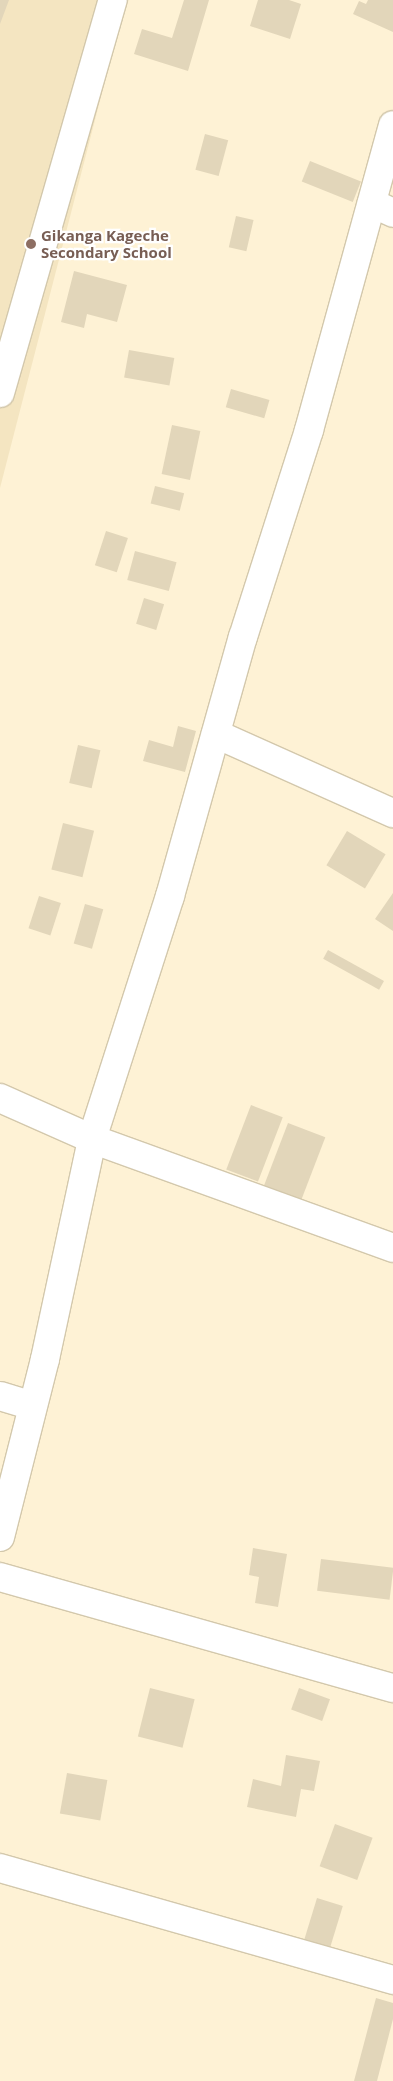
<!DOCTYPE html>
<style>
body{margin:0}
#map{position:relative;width:393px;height:2081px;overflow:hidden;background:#fef2d5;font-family:"Open Sans",sans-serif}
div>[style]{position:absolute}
.built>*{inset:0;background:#f4e5c1}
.building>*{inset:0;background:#e2d6ba;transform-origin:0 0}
.roads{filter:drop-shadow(1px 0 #d3c8ac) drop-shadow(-1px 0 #d3c8ac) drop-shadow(0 1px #d3c8ac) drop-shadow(0 -1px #d3c8ac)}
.minor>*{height:28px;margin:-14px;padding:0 14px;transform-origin:14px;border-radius:14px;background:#fff}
.dots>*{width:14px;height:14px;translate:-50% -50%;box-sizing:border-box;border:2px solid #fff;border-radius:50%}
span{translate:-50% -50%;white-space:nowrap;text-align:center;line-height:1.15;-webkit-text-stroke:4.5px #fff;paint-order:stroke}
.education-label{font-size:15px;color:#785e54;font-weight:700}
.left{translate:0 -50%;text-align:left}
</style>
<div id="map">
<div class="built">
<div style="clip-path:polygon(0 0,126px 0,0 488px)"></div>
</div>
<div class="building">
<div style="clip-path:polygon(0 0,9px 0,0 24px)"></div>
<div style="clip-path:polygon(184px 0,209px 0,188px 71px,134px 54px,142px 29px,172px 38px)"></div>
<div style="clip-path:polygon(258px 0,289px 0,301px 4px,290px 39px,250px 26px)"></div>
<div style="clip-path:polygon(368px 0,393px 0,393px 32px,353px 14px,359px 1px,366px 4px)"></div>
<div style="left:205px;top:134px;width:24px;height:37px;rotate:15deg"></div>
<div style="left:310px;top:161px;width:55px;height:22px;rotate:22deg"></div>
<div style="left:236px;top:216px;width:18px;height:32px;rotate:13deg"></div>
<div style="clip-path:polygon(74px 271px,127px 285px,117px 322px,87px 314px,84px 328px,61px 322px)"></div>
<div style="left:129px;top:350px;width:46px;height:28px;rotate:10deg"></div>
<div style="left:231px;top:389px;width:40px;height:19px;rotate:16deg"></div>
<div style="left:172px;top:425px;width:29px;height:50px;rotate:12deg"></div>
<div style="left:155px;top:486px;width:30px;height:18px;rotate:14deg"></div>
<div style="left:106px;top:531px;width:23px;height:36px;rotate:18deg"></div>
<div style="left:135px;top:551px;width:43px;height:30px;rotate:15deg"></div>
<div style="left:144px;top:598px;width:21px;height:27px;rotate:17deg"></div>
<div style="clip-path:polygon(178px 726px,196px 731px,185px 772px,143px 761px,149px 740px,173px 747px)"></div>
<div style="left:78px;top:745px;width:23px;height:39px;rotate:13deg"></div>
<div style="left:63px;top:823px;width:32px;height:48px;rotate:14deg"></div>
<div style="left:347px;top:831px;width:45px;height:40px;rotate:31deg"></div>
<div style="clip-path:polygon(393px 893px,393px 931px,375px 919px)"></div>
<div style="left:39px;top:896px;width:23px;height:34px;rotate:18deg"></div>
<div style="left:85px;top:904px;width:19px;height:41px;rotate:16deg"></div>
<div style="left:328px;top:950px;width:64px;height:10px;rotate:29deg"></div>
<div style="left:251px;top:1105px;width:34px;height:69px;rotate:21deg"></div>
<div style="left:288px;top:1123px;width:40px;height:72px;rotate:21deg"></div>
<div style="clip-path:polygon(253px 1548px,287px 1554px,278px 1607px,255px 1603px,259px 1577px,249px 1575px)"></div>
<div style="left:321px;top:1559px;width:73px;height:32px;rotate:7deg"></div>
<div style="left:150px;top:1688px;width:46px;height:50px;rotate:14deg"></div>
<div style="left:299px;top:1688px;width:33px;height:23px;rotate:20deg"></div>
<div style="clip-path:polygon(286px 1755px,320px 1761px,314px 1791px,301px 1789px,296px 1817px,247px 1807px,253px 1779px,281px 1786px)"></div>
<div style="left:67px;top:1773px;width:41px;height:41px;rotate:10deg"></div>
<div style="left:335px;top:1824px;width:40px;height:45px;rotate:20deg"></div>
<div style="left:317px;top:1898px;width:27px;height:51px;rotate:17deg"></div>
<div style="clip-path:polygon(376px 1998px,393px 2003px,393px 2019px,377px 2081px,354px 2081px)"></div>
</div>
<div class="roads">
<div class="minor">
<div style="left:372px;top:203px;width:23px;rotate:25deg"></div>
<div style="left:0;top:393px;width:409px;rotate:-74deg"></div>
<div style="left:216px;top:734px;width:194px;rotate:24.1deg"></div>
<div style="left:0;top:1098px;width:101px;rotate:24deg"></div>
<div style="left:92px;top:1139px;width:320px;rotate:19.9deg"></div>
<div style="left:0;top:1396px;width:34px;rotate:17deg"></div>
<div style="left:0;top:1537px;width:184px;rotate:-75.8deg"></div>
<div style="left:45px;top:1359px;width:225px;rotate:-77.9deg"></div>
<div style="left:92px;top:1139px;width:255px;rotate:-72.2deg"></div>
<div style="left:170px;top:896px;width:269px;rotate:-74.3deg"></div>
<div style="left:243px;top:637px;width:217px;rotate:-72.3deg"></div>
<div style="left:309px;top:430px;width:316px;rotate:-74.6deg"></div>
<div style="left:0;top:1577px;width:408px;rotate:15.8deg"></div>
<div style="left:0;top:1868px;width:409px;rotate:15.9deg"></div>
</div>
</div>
<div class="dots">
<div style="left:31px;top:244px;background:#8d6e63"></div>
</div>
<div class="education-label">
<span class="left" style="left:41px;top:244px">Gikanga Kageche<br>Secondary School</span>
</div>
</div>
